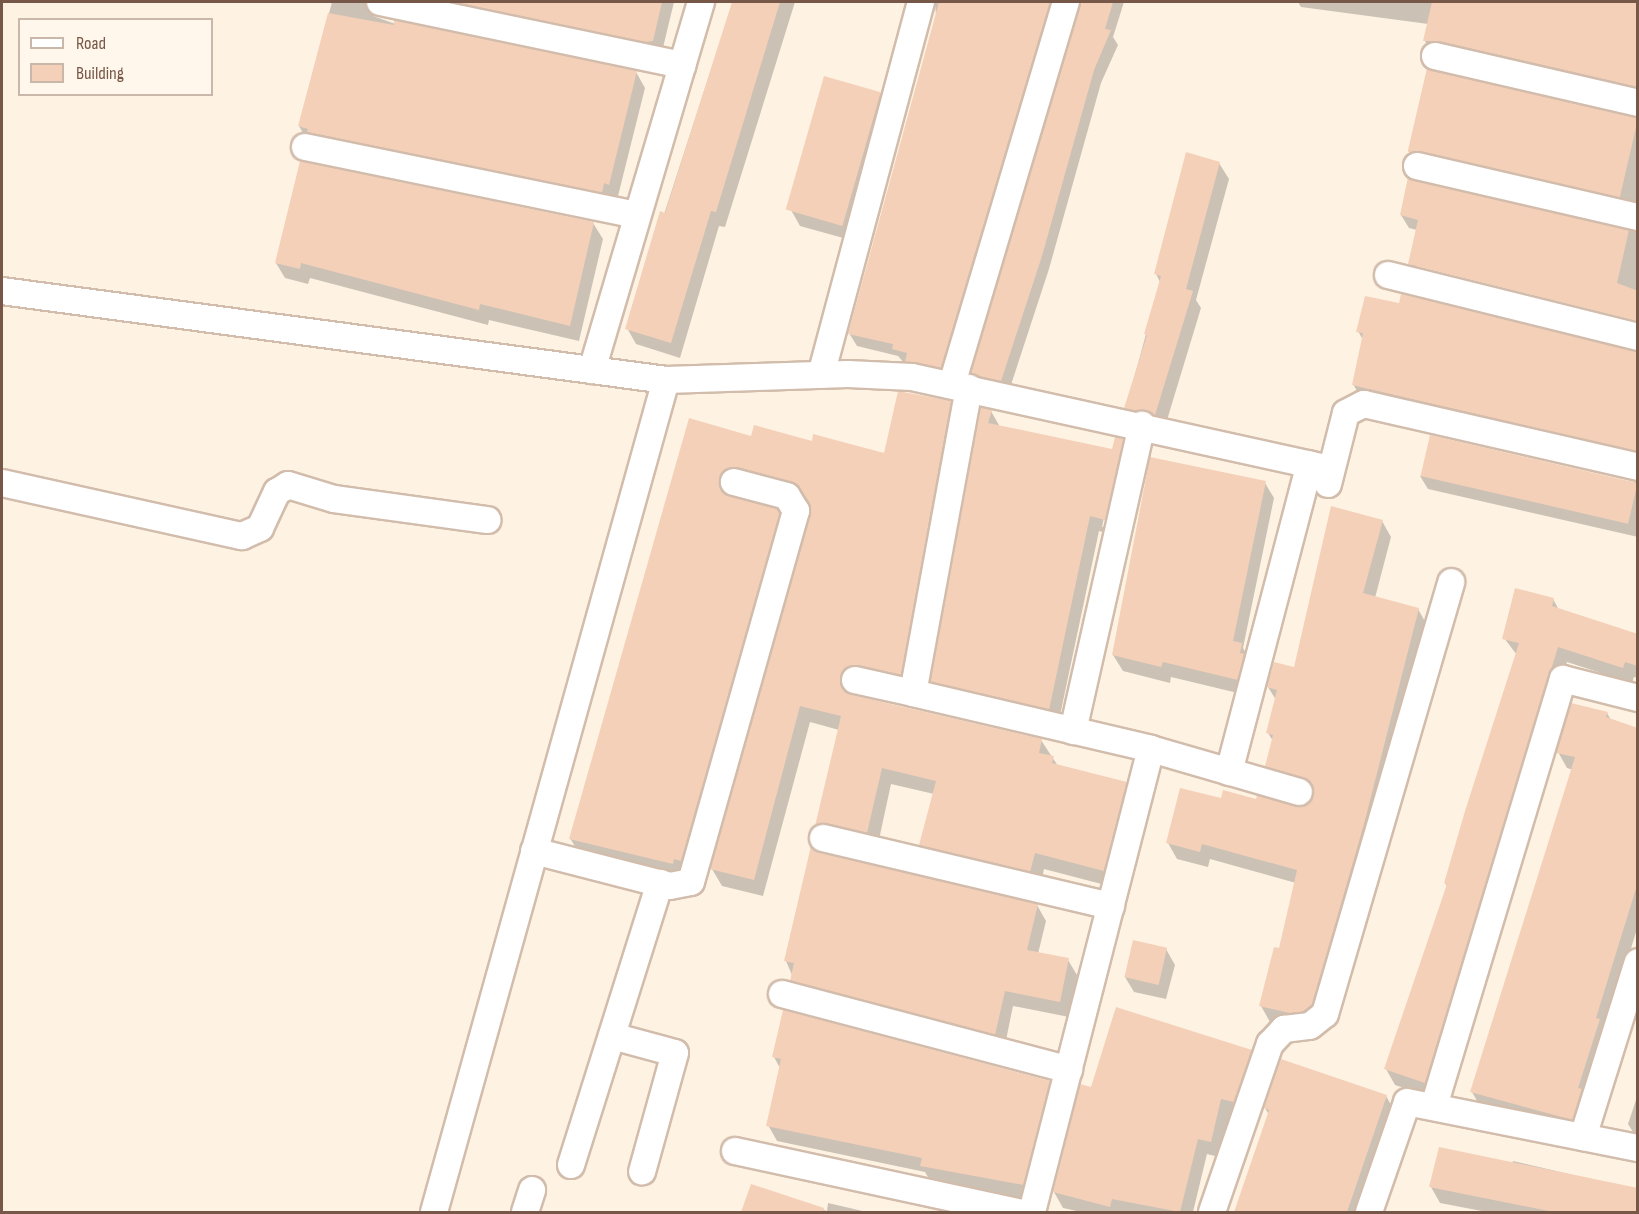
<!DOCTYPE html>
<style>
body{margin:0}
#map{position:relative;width:1639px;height:1214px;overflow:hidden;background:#fef3e3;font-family:"Sofia Sans Condensed",sans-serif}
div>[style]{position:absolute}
.shadow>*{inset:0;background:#0003}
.building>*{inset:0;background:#f5d0b9;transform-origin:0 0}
.roads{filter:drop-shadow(2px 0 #d2bcab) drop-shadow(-2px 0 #d2bcab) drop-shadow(0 2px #d2bcab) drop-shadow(0 -2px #d2bcab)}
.minor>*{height:26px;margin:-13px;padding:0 13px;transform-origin:13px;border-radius:13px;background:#fff}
span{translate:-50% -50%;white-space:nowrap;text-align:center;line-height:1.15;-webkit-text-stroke:4.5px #fff7eb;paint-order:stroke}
.frame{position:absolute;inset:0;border:3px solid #775747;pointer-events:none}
.legend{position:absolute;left:18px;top:18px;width:195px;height:78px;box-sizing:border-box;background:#fff7eb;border:2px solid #c9b7a9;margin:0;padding:8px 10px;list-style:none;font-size:18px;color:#775747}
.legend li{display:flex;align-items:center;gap:12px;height:30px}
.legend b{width:30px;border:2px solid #c9b7a9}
</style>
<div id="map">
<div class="shadow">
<div style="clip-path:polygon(332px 2px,419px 2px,385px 3px,373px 16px,401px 26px,636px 72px,645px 88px,617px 200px,308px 142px,299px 126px)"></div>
<div style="clip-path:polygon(451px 2px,674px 2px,661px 56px,474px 20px,466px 5px)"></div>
<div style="clip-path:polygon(733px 2px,795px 2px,725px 227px,719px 226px,680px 358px,636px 344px,627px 328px)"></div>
<div style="clip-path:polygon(935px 2px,1072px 2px,948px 381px,914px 374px,898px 356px,857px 346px,849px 333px,936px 17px)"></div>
<div style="clip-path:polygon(1080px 2px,1124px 2px,1113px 37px,1118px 45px,1101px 83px,1049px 269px,1008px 394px,980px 386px,972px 373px)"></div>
<div style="clip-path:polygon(1298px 2px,1638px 2px,1638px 98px,1432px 54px,1425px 41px,1428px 24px,1301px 7px)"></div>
<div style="clip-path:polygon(880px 93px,890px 109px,854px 241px,800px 226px,791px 210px)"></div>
<div style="clip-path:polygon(1638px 118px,1638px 212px,1419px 165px,1411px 151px)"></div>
<div style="clip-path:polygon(1219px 163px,1229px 179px,1196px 300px,1201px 308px,1164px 430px,1135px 424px,1126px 408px,1160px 282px,1156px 274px)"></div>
<div style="clip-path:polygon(1409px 179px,1638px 232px,1638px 320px,1417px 265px,1417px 268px,1638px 323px,1638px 332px,1417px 277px,1410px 264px,1417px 230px,1409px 228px,1401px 215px)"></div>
<div style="clip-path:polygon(593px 223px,603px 239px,579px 341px,489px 320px,488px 325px,310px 278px,308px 284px,285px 278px,276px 263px)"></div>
<div style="clip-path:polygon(1358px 331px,1638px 352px,1638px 462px,1361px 398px,1353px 384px,1363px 340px)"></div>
<div style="clip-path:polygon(950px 402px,960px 419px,910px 691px,853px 687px,851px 696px,1041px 740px,1058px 766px,1126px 783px,1136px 800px,1113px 887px,1044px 869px,1040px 888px,930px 862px,920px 845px,934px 794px,891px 784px,877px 849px,826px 842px,817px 825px,839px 730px,810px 722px,763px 896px,722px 886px,712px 869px,812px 509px,803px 498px,739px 484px,728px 495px,776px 510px,789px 531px,682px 880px,580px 855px,570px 838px,690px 420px,752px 437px,885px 455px)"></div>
<div style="clip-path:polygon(evenodd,982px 409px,991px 411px,1000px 427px,1113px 450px,1123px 440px,1132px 456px,1114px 535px,1099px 531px,1058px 725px,941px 697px,932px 681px,982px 409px,1116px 463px,1120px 463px,1105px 527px,1102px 527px,1116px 463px)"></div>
<div style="clip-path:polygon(1151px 458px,1265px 483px,1274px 498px,1243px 648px,1250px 660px,1246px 695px,1171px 677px,1170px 683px,1123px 671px,1113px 655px)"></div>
<div style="clip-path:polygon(1420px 476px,1638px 482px,1638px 537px,1428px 489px)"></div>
<div style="clip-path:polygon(1382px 521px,1391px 537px,1375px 598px,1418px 609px,1427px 625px,1320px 1021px,1300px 1029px,1270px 1022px,1261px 1006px,1280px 950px,1296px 883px,1210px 859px,1208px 867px,1177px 859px,1168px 843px,1222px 800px,1295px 808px,1311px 804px,1314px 795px,1275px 782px,1266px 766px,1273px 741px,1268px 733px,1276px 700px,1268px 687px,1295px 669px)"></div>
<div style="clip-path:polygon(1553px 599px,1559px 610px,1638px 635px,1638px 678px,1634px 677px,1632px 683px,1567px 662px,1434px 1098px,1395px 1085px,1386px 1069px,1448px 888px,1445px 883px,1517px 655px,1504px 638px)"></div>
<div style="clip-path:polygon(1607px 713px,1611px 720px,1638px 730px,1638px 926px,1605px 1031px,1581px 1135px,1481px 1108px,1472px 1092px,1573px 770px,1567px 768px,1558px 752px)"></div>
<div style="clip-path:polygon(819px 854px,1037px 905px,1046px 921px,1038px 954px,1068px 960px,1077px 975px,1069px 1017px,1013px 1006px,1004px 1050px,801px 996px,786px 961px)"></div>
<div style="clip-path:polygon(1166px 949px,1175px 965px,1166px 999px,1134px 992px,1125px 977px)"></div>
<div style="clip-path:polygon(1115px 1011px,1251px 1052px,1260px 1067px,1243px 1117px,1230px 1114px,1219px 1157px,1207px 1154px,1193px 1212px,1081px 1212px,1063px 1208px,1054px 1192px,1092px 1089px)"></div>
<div style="clip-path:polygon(774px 1057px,1049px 1082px,1058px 1098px,1032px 1200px,931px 1182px,925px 1172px,777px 1141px,768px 1125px,780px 1068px)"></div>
<div style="clip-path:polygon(1638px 1094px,1638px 1140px,1628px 1124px)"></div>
<div style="clip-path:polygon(1386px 1096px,1395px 1112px,1362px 1212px,1235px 1212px,1269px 1115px,1265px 1108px)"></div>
<div style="clip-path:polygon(1513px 1161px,1638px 1190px,1638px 1212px,1487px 1212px,1440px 1203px,1431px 1187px,1511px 1166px)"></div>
<div style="clip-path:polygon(752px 1186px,827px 1211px,828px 1203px,867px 1212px,743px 1212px)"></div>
</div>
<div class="building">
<div style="clip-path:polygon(451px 2px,662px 2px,653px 41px,644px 42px)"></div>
<div style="clip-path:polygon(732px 2px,780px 2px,716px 212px,711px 211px,671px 343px,625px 329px,660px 211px,665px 213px)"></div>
<div style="clip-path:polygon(939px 2px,1050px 2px,941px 368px,905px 362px,907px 353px,892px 349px,893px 344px,848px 334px)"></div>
<div style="clip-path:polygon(1081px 2px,1113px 2px,1105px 29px,1111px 30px,1094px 70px,1042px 256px,1001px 381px,978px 376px,971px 373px)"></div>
<div style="clip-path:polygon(1432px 2px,1638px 2px,1638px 87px,1438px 41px,1423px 41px)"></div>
<div style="clip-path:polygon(328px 13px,394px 25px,394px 20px,637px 71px,609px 185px,604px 183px,602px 193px,307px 132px,308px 129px,298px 126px)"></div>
<div style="left:1427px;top:68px;width:217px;height:86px;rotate:13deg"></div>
<div style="left:824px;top:76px;width:59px;height:139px;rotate:16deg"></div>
<div style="clip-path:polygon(1186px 152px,1220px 162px,1186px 289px,1193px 291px,1155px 415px,1124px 408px,1147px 335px,1144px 334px,1161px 276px,1154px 274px)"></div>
<div style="clip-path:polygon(300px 161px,594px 222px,570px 326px,480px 304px,479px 310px,301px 263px,300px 269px,275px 263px)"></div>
<div style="clip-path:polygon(1408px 177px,1629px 230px,1617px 283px,1638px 291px,1638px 321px,1408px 264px,1418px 220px,1400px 215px)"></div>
<div style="clip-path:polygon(1401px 294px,1638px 352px,1638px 452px,1352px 385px,1363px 333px,1356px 332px,1365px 296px,1399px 303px)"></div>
<div style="clip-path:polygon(898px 391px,951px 401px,901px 675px,851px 666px,844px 670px,841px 685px,852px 695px,1042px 739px,1039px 753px,1054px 756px,1052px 763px,1127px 782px,1104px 871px,1035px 853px,1030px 872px,919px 845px,936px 781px,882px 768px,867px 833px,826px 823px,815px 826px,841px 716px,800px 706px,754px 880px,710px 869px,811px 509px,800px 488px,792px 482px,737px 467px,730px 468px,720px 478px,723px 492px,777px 509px,780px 513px,681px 861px,674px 859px,673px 864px,569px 839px,689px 418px,751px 436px,754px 425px,812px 441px,813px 434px,884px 453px)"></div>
<div style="clip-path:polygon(981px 407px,992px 410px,988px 423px,1112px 449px,1115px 437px,1124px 439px,1105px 520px,1090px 516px,1049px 710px,930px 682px)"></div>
<div style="left:1430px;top:435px;width:213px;height:42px;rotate:13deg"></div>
<div style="clip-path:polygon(1150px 457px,1266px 481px,1233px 641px,1242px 643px,1240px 653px,1244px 654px,1238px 680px,1163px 662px,1161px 667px,1112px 655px)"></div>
<div style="clip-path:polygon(1331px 506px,1383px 520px,1363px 593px,1419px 608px,1364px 824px,1312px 1005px,1304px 1012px,1290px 1013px,1259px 1006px,1274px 947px,1279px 948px,1297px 870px,1202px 844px,1200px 852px,1166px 843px,1180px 788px,1221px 798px,1223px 790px,1256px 799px,1257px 795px,1295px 806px,1309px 803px,1313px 797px,1309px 781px,1265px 766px,1273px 735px,1266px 733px,1277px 690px,1267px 687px,1274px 662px,1294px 667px)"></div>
<div style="clip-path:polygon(1515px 588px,1554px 598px,1552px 606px,1638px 634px,1638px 666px,1625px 662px,1623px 668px,1558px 647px,1425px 1083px,1384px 1069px,1447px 884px,1444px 883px,1465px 811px,1519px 643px,1502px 639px)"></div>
<div style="clip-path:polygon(1571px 703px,1608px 712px,1606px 717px,1638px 728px,1638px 882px,1596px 1018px,1600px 1019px,1578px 1088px,1582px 1089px,1573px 1120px,1470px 1092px,1575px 757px,1556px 753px)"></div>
<div style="clip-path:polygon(811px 846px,820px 853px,1038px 904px,1027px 950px,1069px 958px,1060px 1002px,1005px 991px,995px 1035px,790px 981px,794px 963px,784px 961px)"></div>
<div style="left:1133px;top:940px;width:35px;height:38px;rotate:13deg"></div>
<div style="clip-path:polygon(1116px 1007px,1252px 1050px,1234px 1102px,1221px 1099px,1211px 1142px,1198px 1139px,1180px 1212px,1112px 1199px,1110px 1207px,1053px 1192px,1080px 1084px,1091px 1087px)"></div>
<div style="clip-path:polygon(783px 1010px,1050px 1081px,1024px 1185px,920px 1166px,922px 1158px,766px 1126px,781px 1059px,772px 1057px)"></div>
<div style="clip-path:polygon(1281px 1059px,1387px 1095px,1347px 1212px,1234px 1212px,1269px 1110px,1264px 1108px)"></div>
<div style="clip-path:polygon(1439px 1147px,1638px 1188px,1638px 1212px,1554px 1212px,1429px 1187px)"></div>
<div style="clip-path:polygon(751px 1184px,824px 1208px,823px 1212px,741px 1212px)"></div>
</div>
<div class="roads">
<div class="minor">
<div style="left:380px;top:2px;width:309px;rotate:11.8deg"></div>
<div style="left:1435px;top:56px;width:208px;rotate:13deg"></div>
<div style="left:305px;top:147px;width:338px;rotate:11.6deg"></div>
<div style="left:1417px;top:166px;width:227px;rotate:13deg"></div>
<div style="left:1388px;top:275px;width:258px;rotate:13.9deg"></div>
<div style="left:2px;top:291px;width:670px;rotate:7.63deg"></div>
<div style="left:666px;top:380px;width:182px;rotate:-1.9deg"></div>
<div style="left:848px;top:374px;width:64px;rotate:2.7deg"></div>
<div style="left:912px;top:377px;width:429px;rotate:12.4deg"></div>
<div style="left:592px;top:370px;width:384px;rotate:-73.5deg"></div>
<div style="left:821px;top:375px;width:386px;rotate:-75deg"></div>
<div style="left:952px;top:384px;width:399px;rotate:-73.4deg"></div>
<div style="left:969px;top:388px;width:310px;rotate:100.4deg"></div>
<div style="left:913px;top:693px;width:244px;rotate:13.2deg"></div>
<div style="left:2px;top:483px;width:246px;rotate:12.5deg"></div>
<div style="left:242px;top:536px;width:20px;rotate:-24deg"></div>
<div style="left:260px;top:528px;width:40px;rotate:-65deg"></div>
<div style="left:277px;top:492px;width:13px;rotate:-32deg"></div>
<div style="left:288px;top:485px;width:48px;rotate:16.9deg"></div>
<div style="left:334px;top:499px;width:155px;rotate:7.8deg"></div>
<div style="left:1328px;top:484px;width:73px;rotate:-75.8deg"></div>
<div style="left:1346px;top:413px;width:20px;rotate:-27deg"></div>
<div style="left:1364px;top:404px;width:281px;rotate:12.9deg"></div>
<div style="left:855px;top:680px;width:59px;rotate:12.6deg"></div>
<div style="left:1073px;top:731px;width:314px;rotate:-77.3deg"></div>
<div style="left:1229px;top:772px;width:318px;rotate:-75.3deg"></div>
<div style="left:823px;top:838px;width:296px;rotate:13.3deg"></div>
<div style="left:534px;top:851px;width:140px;rotate:14.4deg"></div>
<div style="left:670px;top:886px;width:21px;rotate:-11deg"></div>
<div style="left:691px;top:882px;width:386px;rotate:-74.2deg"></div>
<div style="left:796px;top:511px;width:17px;rotate:-121deg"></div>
<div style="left:787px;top:496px;width:55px;rotate:-165.2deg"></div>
<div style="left:782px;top:994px;width:297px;rotate:14.8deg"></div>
<div style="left:612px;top:1036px;width:65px;rotate:15.1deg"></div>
<div style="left:675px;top:1053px;width:123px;rotate:105.5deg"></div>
<div style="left:1434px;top:1106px;width:446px;rotate:-73.2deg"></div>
<div style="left:1563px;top:679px;width:77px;rotate:14.2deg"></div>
<div style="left:1583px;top:1137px;width:183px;rotate:-72.6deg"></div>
<div style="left:735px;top:1151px;width:289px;rotate:12.2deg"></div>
<div style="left:571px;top:1165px;width:296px;rotate:-72.5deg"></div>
<div style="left:434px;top:1212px;width:864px;rotate:-74.42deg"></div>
<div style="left:525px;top:1212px;width:23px;rotate:-72deg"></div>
<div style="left:1032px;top:1212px;width:478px;rotate:-75.6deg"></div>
<div style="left:1151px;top:749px;width:154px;rotate:16.2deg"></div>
<div style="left:1212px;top:1212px;width:178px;rotate:-71deg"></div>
<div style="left:1270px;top:1044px;width:21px;rotate:-47deg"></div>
<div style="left:1284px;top:1029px;width:26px;rotate:-7deg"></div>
<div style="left:1310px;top:1026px;width:19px;rotate:-39deg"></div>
<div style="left:1325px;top:1014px;width:450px;rotate:-73.7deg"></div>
<div style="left:1369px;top:1212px;width:116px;rotate:-70.9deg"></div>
<div style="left:1407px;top:1102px;width:236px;rotate:11.3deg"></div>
</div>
</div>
<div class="frame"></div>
<ul class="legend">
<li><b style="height:8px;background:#fff"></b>Road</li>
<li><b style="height:16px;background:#f5d0b9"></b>Building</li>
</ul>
</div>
